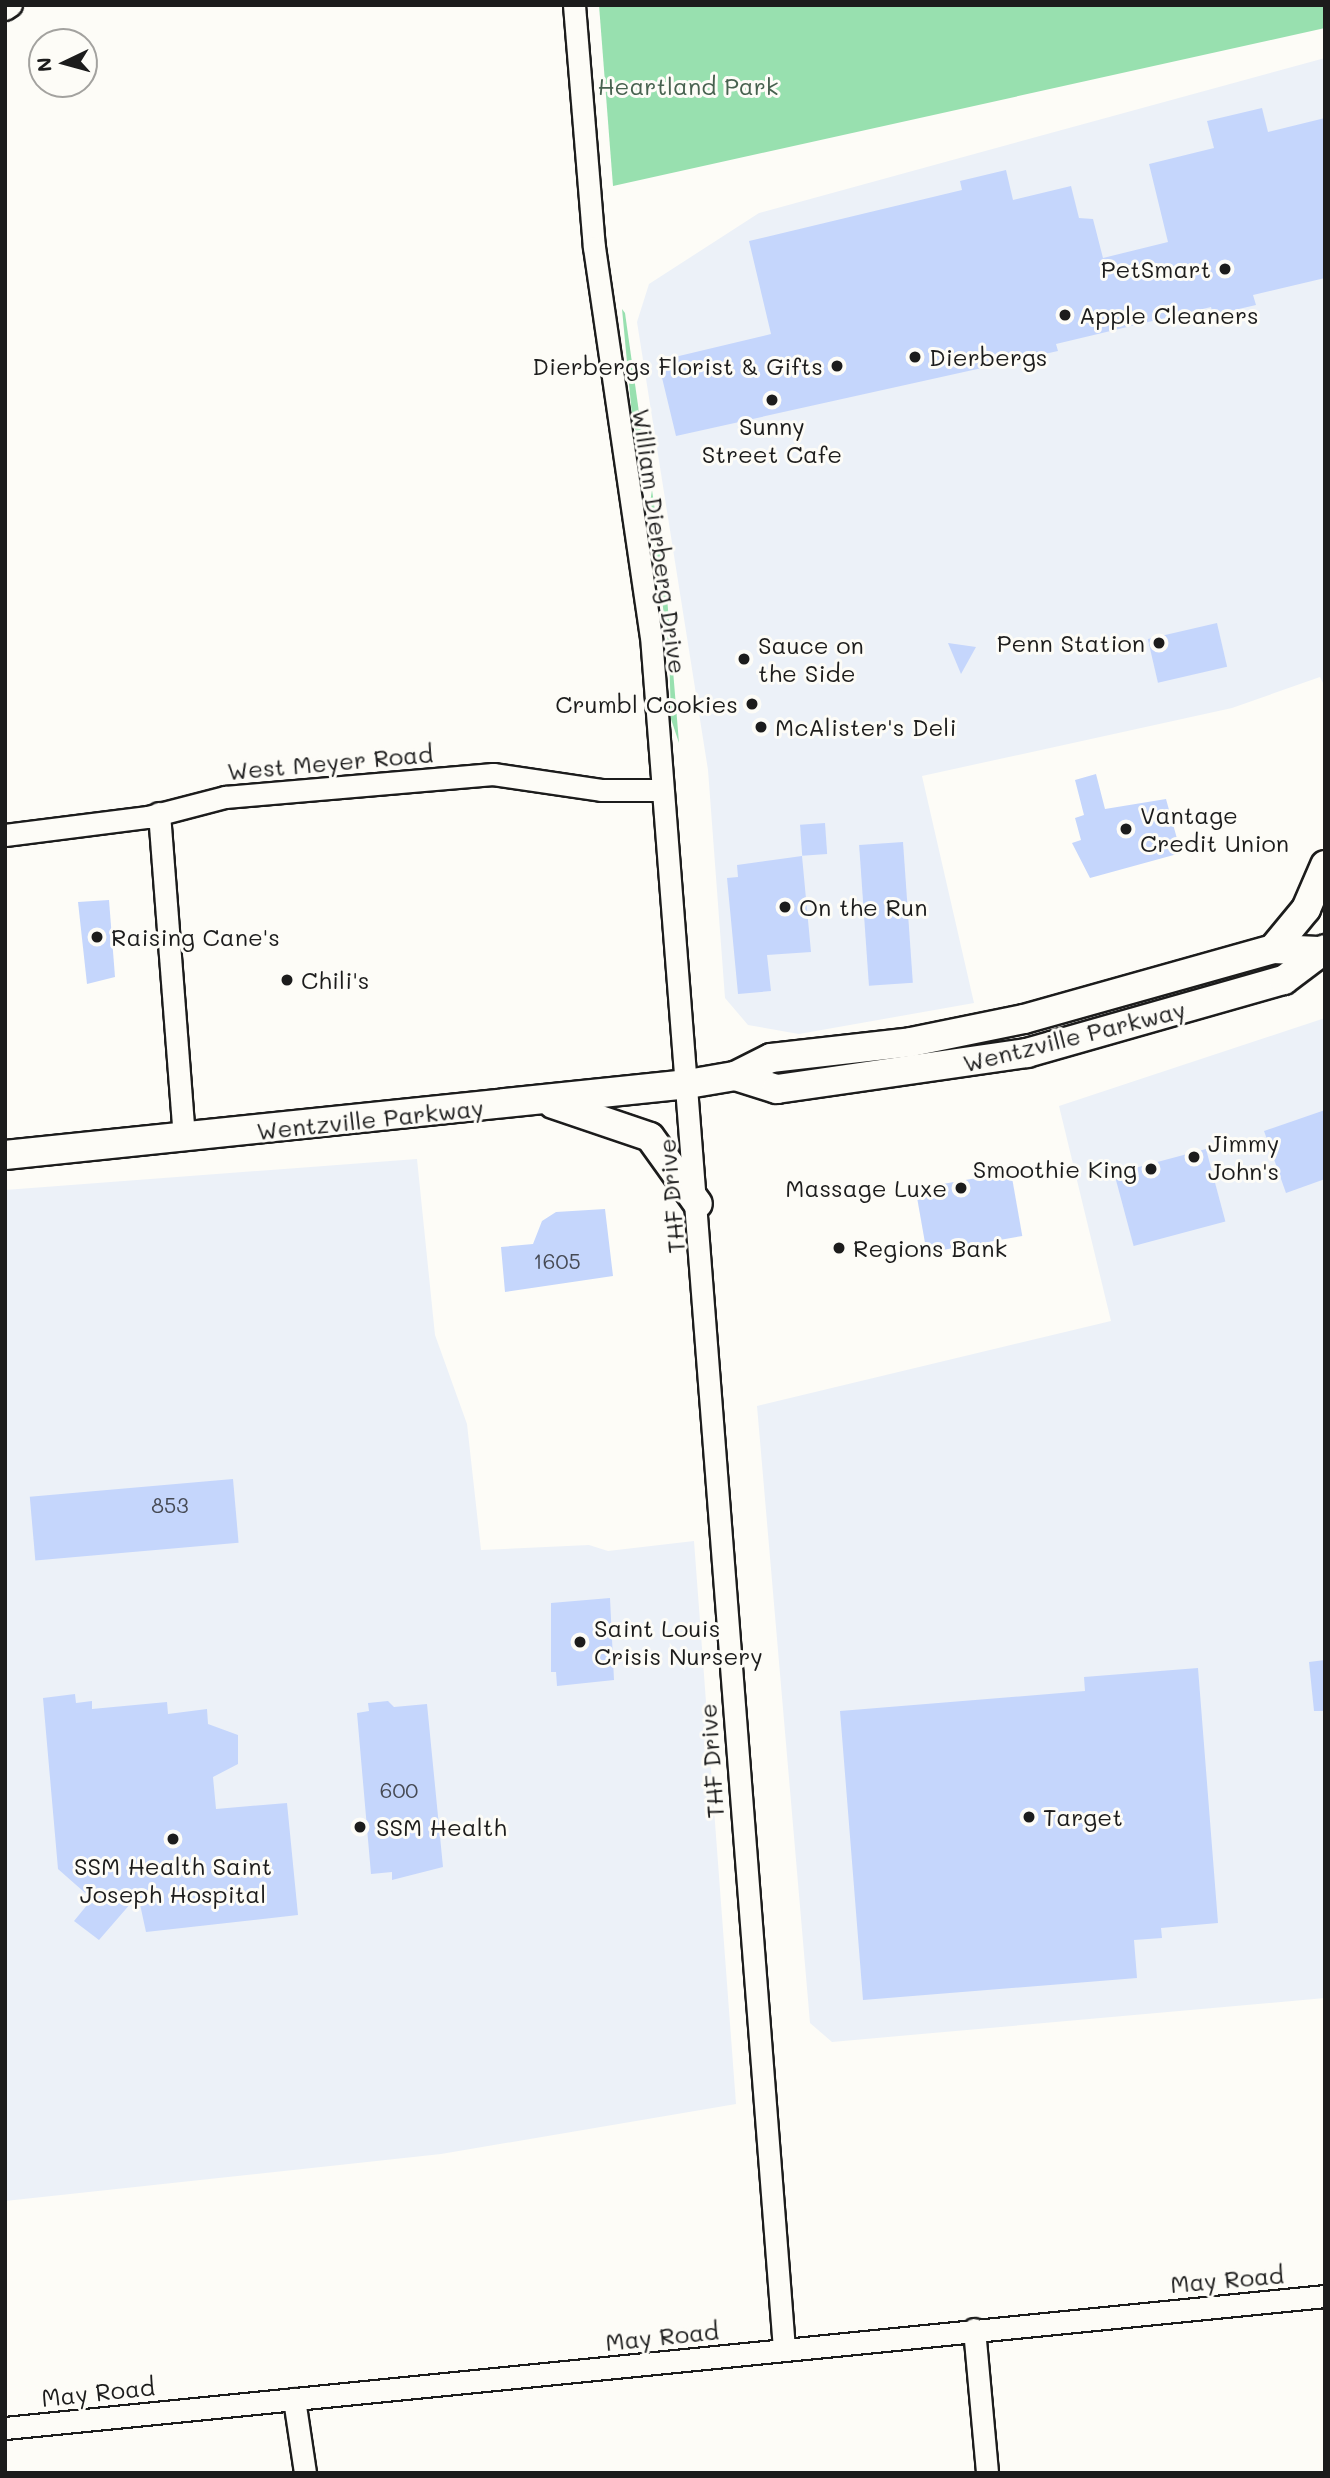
<!DOCTYPE html>
<style>
body{margin:0}
#map{position:relative;width:1330px;height:2478px;overflow:hidden;background:#fdfcf7;font-family:Mali,sans-serif}
div>[style]{position:absolute}
.built>*{inset:0;background:#ecf1f8}
.green>*{inset:0;background:#98e0af}
.building>*{inset:0;background:#c5d6fc;transform-origin:0 0}
.roads{filter:drop-shadow(2px 0 #1c1c1c) drop-shadow(-2px 0 #1c1c1c) drop-shadow(0 2px #1c1c1c) drop-shadow(0 -2px #1c1c1c)}
.minor>*{height:21px;margin:-10.5px;padding:0 10.5px;transform-origin:10.5px;border-radius:10.5px;background:#fdfcf7}
.major>*{height:28px;margin:-14px;padding:0 14px;transform-origin:14px;border-radius:14px;background:#fdfcf7}
.dots>*{width:19px;height:19px;translate:-50% -50%;box-sizing:border-box;border:4px solid #fdfcf7;border-radius:50%}
span{translate:-50% -50%;white-space:nowrap;text-align:center;line-height:1.15;-webkit-text-stroke:6px #fdfcf7;paint-order:stroke}
.number-label{font-size:21px;color:#464a54}
.number-label span{-webkit-text-stroke-width:0}
.park-label{font-size:24px;color:#47614f}
.poi-label{font-size:24px;color:#1c1c1c}
.right{translate:-100% -50%;text-align:right}
.left{translate:0 -50%;text-align:left}
.street-label{font-size:24px;color:#1c1c1c}
.frame{position:absolute;inset:0;border:7px solid #1c1c1c;pointer-events:none}
.north{position:absolute;left:28px;top:28px;width:70px;height:70px;box-sizing:border-box;background:#fdfcf7;border:2px solid #a3a29f;border-radius:50%;rotate:265deg;font-size:19px;font-weight:700;line-height:28px;text-align:center;color:#1c1c1c}
.north::after{content:'';display:block;margin:auto;width:24px;height:32px;background:#1c1c1c;clip-path:polygon(50% 0,100% 100%,50% 72%,0 100%)}
</style>
<div id="map">
<div class="built">
<div style="clip-path:polygon(1325px 58px,1325px 687px,1320px 677px,1232px 708px,922px 776px,974px 1003px,799px 1034px,748px 1025px,725px 998px,708px 770px,637px 322px,649px 284px,759px 213px)"></div>
<div style="clip-path:polygon(1325px 1018px,1325px 1998px,832px 2042px,810px 2023px,757px 1406px,1111px 1321px,1059px 1106px)"></div>
<div style="clip-path:polygon(417px 1159px,435px 1335px,467px 1424px,481px 1550px,589px 1545px,608px 1551px,694px 1541px,736px 2104px,441px 2154px,5px 2201px,5px 1190px)"></div>
</div>
<div class="green">
<div style="clip-path:polygon(599px 5px,1325px 5px,1325px 28px,613px 186px)"></div>
<div style="clip-path:polygon(622px 309px,625px 313px,643px 441px,633px 426px)"></div>
<div style="clip-path:polygon(652px 490px,666px 585px,679px 743px,671px 719px,669px 650px,649px 509px)"></div>
</div>
<div class="building">
<div style="clip-path:polygon(1262px 108px,1268px 132px,1325px 118px,1325px 278px,1253px 295px,1256px 305px,1213px 315px,1211px 307px,1056px 344px,1058px 351px,676px 436px,658px 361px,771px 334px,749px 241px,962px 190px,960px 181px,1006px 170px,1013px 200px,1071px 186px,1079px 218px,1093px 219px,1103px 258px,1168px 242px,1149px 164px,1214px 148px,1207px 121px)"></div>
<div style="left:1217px;top:623px;width:45px;height:71px;rotate:77deg"></div>
<div style="clip-path:polygon(948px 643px,976px 647px,961px 674px)"></div>
<div style="clip-path:polygon(1096px 774px,1105px 809px,1166px 799px,1181px 853px,1090px 878px,1072px 843px,1081px 840px,1075px 818px,1084px 815px,1075px 780px)"></div>
<div style="left:825px;top:823px;width:31px;height:25px;rotate:86deg"></div>
<div style="left:903px;top:842px;width:141px;height:44px;rotate:86deg"></div>
<div style="clip-path:polygon(802px 856px,811px 952px,767px 955px,771px 991px,738px 994px,727px 878px,738px 877px,737px 865px)"></div>
<div style="clip-path:polygon(109px 900px,115px 977px,87px 984px,78px 902px)"></div>
<div style="clip-path:polygon(1325px 1110px,1325px 1179px,1286px 1193px,1264px 1131px)"></div>
<div style="left:1206px;top:1149px;width:75px;height:95px;rotate:75deg"></div>
<div style="left:1011px;top:1172px;width:65px;height:97px;rotate:80deg"></div>
<div style="clip-path:polygon(605px 1209px,613px 1276px,505px 1292px,501px 1247px,533px 1244px,542px 1221px,556px 1212px)"></div>
<div style="left:233px;top:1479px;width:64px;height:204px;rotate:85deg"></div>
<div style="clip-path:polygon(610px 1598px,614px 1680px,557px 1686px,556px 1672px,551px 1672px,551px 1603px)"></div>
<div style="clip-path:polygon(1325px 1660px,1325px 1711px,1314px 1711px,1309px 1662px)"></div>
<div style="clip-path:polygon(1198px 1668px,1218px 1923px,1161px 1928px,1162px 1938px,1134px 1940px,1137px 1978px,863px 2000px,840px 1711px,1085px 1691px,1084px 1677px)"></div>
<div style="clip-path:polygon(75px 1694px,76px 1703px,92px 1701px,92px 1709px,167px 1702px,168px 1714px,207px 1709px,208px 1724px,238px 1735px,238px 1764px,213px 1777px,216px 1809px,287px 1803px,298px 1915px,146px 1932px,138px 1895px,99px 1940px,74px 1921px,92px 1899px,58px 1869px,43px 1698px)"></div>
<div style="clip-path:polygon(388px 1701px,394px 1707px,427px 1704px,443px 1867px,392px 1880px,392px 1872px,371px 1874px,357px 1713px,369px 1711px,368px 1703px)"></div>
</div>
<div class="roads">
<div class="minor">
<div style="left:574px;top:5px;width:243px;rotate:85.3deg"></div>
<div style="left:594px;top:247px;width:393px;rotate:81.7deg"></div>
<div style="left:651px;top:636px;width:1719px;rotate:85.56deg"></div>
<div style="left:5px;top:9px;width:7px;rotate:-34deg"></div>
<div style="left:159px;top:813px;width:327px;rotate:85.6deg"></div>
<div style="left:5px;top:835px;width:144px;rotate:-7.2deg"></div>
<div style="left:148px;top:817px;width:80px;rotate:-14.6deg"></div>
<div style="left:225px;top:797px;width:269px;rotate:-4.9deg"></div>
<div style="left:493px;top:774px;width:109px;rotate:8.4deg"></div>
<div style="left:601px;top:790px;width:61px"></div>
<div style="left:974px;top:2329px;width:145px;rotate:84.8deg"></div>
<div style="left:294px;top:2399px;width:75px;rotate:81.5deg"></div>
<div style="left:5px;top:2428px;width:1327px;rotate:-5.71deg"></div>
</div>
<div class="major">
<div style="left:1273px;top:949px;width:52px;rotate:-50.5deg"></div>
<div style="left:1306px;top:909px;width:48px;rotate:-66.6deg"></div>
<div style="left:735px;top:1076px;width:44px;rotate:17.2deg"></div>
<div style="left:777px;top:1089px;width:253px;rotate:-8.2deg"></div>
<div style="left:1027px;top:1053px;width:267px;rotate:-15.9deg"></div>
<div style="left:1284px;top:980px;width:51px;rotate:-37.1deg"></div>
<div style="left:553px;top:1104px;width:102px;rotate:18.8deg"></div>
<div style="left:650px;top:1137px;width:82px;rotate:54.4deg"></div>
<div style="left:5px;top:1155px;width:687px;rotate:-5.93deg"></div>
<div style="left:688px;top:1084px;width:48px;rotate:-9.7deg"></div>
<div style="left:735px;top:1076px;width:40px;rotate:-26.6deg"></div>
<div style="left:771px;top:1058px;width:141px;rotate:-6.5deg"></div>
<div style="left:911px;top:1042px;width:115px;rotate:-11.5deg"></div>
<div style="left:1024px;top:1019px;width:259px;rotate:-15.7deg"></div>
<div style="left:1273px;top:949px;width:46px;rotate:2.5deg"></div>
</div>
</div>
<div class="dots">
<div style="left:1225px;top:269px;background:#1c1c1c"></div>
<div style="left:1065px;top:315px;background:#1c1c1c"></div>
<div style="left:915px;top:357px;background:#1c1c1c"></div>
<div style="left:837px;top:366px;background:#1c1c1c"></div>
<div style="left:772px;top:400px;background:#1c1c1c"></div>
<div style="left:1159px;top:643px;background:#1c1c1c"></div>
<div style="left:744px;top:659px;background:#1c1c1c"></div>
<div style="left:752px;top:704px;background:#1c1c1c"></div>
<div style="left:761px;top:727px;background:#1c1c1c"></div>
<div style="left:1126px;top:829px;background:#1c1c1c"></div>
<div style="left:785px;top:907px;background:#1c1c1c"></div>
<div style="left:97px;top:937px;background:#1c1c1c"></div>
<div style="left:287px;top:980px;background:#1c1c1c"></div>
<div style="left:1194px;top:1157px;background:#1c1c1c"></div>
<div style="left:1151px;top:1169px;background:#1c1c1c"></div>
<div style="left:961px;top:1188px;background:#1c1c1c"></div>
<div style="left:839px;top:1248px;background:#1c1c1c"></div>
<div style="left:580px;top:1642px;background:#1c1c1c"></div>
<div style="left:1029px;top:1817px;background:#1c1c1c"></div>
<div style="left:360px;top:1827px;background:#1c1c1c"></div>
<div style="left:173px;top:1839px;background:#1c1c1c"></div>
</div>
<div class="number-label">
<span style="left:557px;top:1261px">1605</span>
<span style="left:170px;top:1505px">853</span>
<span style="left:399px;top:1790px">600</span>
</div>
<div class="park-label">
<span style="left:688px;top:86px">Heartland Park</span>
</div>
<div class="poi-label">
<span class="right" style="left:1211px;top:269px">PetSmart</span>
<span class="left" style="left:1079px;top:315px">Apple Cleaners</span>
<span class="left" style="left:929px;top:357px">Dierbergs</span>
<span class="right" style="left:823px;top:366px">Dierbergs Florist &amp; Gifts</span>
<span style="left:772px;top:440px">Sunny<br>Street Cafe</span>
<span class="right" style="left:1145px;top:643px">Penn Station</span>
<span class="left" style="left:758px;top:659px">Sauce on<br>the Side</span>
<span class="right" style="left:738px;top:704px">Crumbl Cookies</span>
<span class="left" style="left:775px;top:727px">McAlister's Deli</span>
<span class="left" style="left:1140px;top:829px">Vantage<br>Credit Union</span>
<span class="left" style="left:799px;top:907px">On the Run</span>
<span class="left" style="left:111px;top:937px">Raising Cane's</span>
<span class="left" style="left:301px;top:980px">Chili's</span>
<span class="left" style="left:1208px;top:1157px">Jimmy<br>John's</span>
<span class="right" style="left:1137px;top:1169px">Smoothie King</span>
<span class="right" style="left:947px;top:1188px">Massage Luxe</span>
<span class="left" style="left:853px;top:1248px">Regions Bank</span>
<span class="left" style="left:594px;top:1642px">Saint Louis<br>Crisis Nursery</span>
<span class="left" style="left:1043px;top:1817px">Target</span>
<span class="left" style="left:376px;top:1827px">SSM Health</span>
<span style="left:173px;top:1880px">SSM Health Saint<br>Joseph Hospital</span>
</div>
<div class="street-label">
<span style="left:660px;top:541px;rotate:82deg">William Dierberg Drive</span>
<span style="left:330px;top:762px;rotate:-5deg">West Meyer Road</span>
<span style="left:1074px;top:1036px;rotate:-14deg">Wentzville Parkway</span>
<span style="left:370px;top:1119px;rotate:-6deg">Wentzville Parkway</span>
<span style="left:671px;top:1196px;rotate:-95deg">THF Drive</span>
<span style="left:711px;top:1761px;rotate:-94deg">THF Drive</span>
<span style="left:1227px;top:2279px;rotate:-5deg">May Road</span>
<span style="left:662px;top:2336px;rotate:-6deg">May Road</span>
<span style="left:98px;top:2392px;rotate:-6deg">May Road</span>
</div>
<div class="frame"></div>
<div class="north">N</div>
</div>
